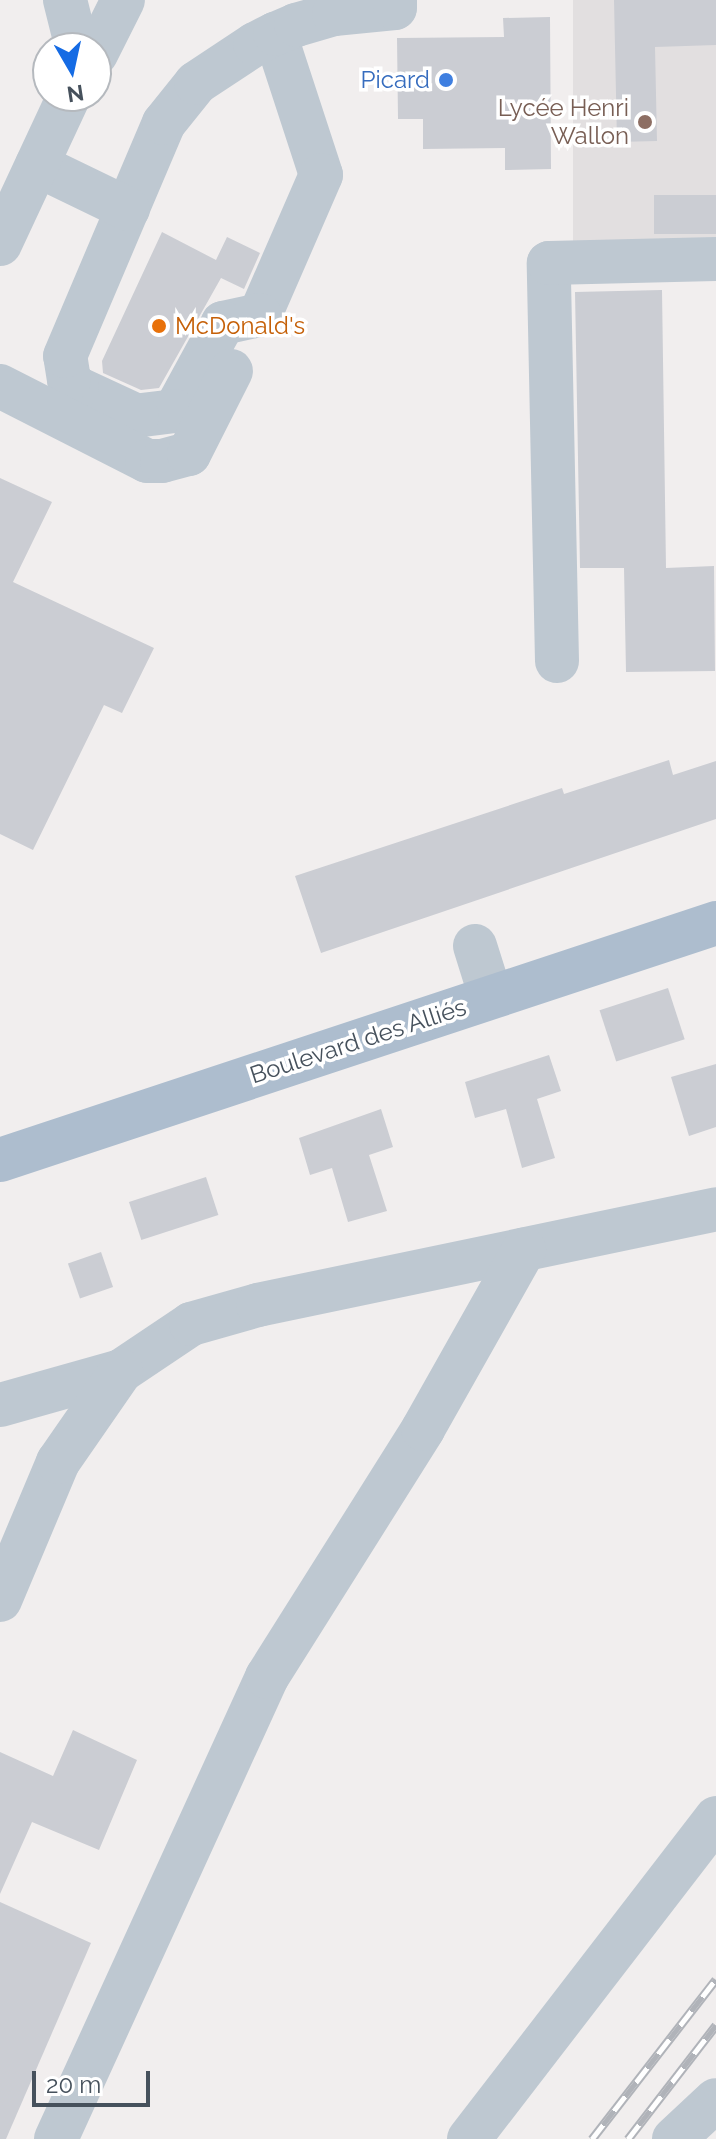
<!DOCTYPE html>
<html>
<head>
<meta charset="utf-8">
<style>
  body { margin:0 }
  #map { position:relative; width:716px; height:2139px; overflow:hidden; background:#f1eeee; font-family:Raleway,sans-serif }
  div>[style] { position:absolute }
  .education>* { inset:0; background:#e2dfe0; transform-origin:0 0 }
  .building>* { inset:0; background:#cbcdd3; transform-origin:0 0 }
  .minor>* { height:44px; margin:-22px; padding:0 22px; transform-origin:22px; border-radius:22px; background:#bec8d1 }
  .major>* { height:44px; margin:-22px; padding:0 22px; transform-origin:22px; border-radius:22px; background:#adbdce }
  .rail>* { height:9px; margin-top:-4.5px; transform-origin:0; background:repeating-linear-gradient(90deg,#fff 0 18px,#b0b3b9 0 36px); box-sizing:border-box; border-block:2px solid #b0b3b9 }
  .dots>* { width:22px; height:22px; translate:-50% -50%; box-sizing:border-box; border:4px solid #fff; border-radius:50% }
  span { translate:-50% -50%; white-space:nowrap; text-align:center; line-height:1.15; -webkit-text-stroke:7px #fff; paint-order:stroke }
  .shop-label { font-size:24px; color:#366cbe }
  .right { translate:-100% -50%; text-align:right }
  .education-label { font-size:24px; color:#785e54 }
  .food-label { font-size:24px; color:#c56008 }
  .left { translate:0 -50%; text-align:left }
  .street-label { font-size:24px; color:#46515c }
  .north { position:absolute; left:32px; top:32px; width:80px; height:80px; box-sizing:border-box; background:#fff; border:2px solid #b5b9be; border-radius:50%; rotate:171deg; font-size:22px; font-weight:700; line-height:32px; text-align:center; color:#46515c }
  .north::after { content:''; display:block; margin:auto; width:28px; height:36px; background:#156be4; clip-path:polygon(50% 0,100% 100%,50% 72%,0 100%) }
  .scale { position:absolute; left:32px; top:2071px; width:118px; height:36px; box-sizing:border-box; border:4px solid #46515c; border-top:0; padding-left:10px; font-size:24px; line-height:28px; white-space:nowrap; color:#46515c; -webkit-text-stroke:6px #fff; paint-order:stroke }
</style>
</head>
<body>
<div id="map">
  <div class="education">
    <i style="left:573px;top:0;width:143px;height:253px"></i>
  </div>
  <div class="building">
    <i style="clip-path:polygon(614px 0,716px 0,716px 45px,655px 47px,657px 141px,617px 142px)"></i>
    <i style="clip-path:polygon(550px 17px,551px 169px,505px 170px,505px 148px,423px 149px,423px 119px,398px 119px,397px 38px,504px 37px,503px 18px)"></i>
    <i style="left:716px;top:195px;width:39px;height:62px;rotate:90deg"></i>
    <i style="clip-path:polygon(162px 232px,216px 260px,227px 237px,260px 253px,244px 289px,221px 278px,159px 388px,141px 390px,103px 373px,102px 361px)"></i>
    <i style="clip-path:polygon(662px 290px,666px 568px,714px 566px,715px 671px,626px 672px,624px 568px,580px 568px,575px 292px)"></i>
    <i style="clip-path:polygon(0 478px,52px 502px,13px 582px,154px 648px,122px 713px,104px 705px,33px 850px,0 834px)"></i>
    <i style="clip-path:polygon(669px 760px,673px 775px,716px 761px,716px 819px,321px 953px,295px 876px,562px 788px,564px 794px)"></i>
    <i style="left:668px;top:988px;width:54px;height:72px;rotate:72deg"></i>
    <i style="clip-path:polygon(549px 1055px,561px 1091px,537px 1099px,555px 1158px,522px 1168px,506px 1109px,475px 1118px,465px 1082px)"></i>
    <i style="clip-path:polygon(716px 1064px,716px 1127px,689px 1136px,671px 1077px)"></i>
    <i style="clip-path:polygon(381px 1109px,393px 1147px,369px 1155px,387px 1211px,348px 1222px,332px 1168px,310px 1175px,299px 1138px)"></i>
    <i style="left:206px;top:1177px;width:40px;height:81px;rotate:72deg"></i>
    <i style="left:101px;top:1252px;width:37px;height:35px;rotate:71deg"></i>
    <i style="clip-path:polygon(73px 1730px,137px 1760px,99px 1850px,32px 1822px,0 1894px,0 1752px,53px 1776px)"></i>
    <i style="clip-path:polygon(0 1902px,91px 1943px,6px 2139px,0 2139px)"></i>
  </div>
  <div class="minor">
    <i style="left:65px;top:0;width:49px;rotate:76deg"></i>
    <i style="left:275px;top:34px;width:148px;rotate:71.9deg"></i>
    <i style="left:321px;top:175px;width:153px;rotate:113.5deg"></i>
    <i style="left:260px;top:315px;width:38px;rotate:168deg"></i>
    <i style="left:223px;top:323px;width:100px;rotate:118.6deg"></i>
    <i style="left:175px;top:411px;width:38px;rotate:173deg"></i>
    <i style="left:137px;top:416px;width:66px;rotate:-155deg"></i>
    <i style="left:77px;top:388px;width:11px;rotate:-135deg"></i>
    <i style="left:69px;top:380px;width:24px;rotate:-99deg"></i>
    <i style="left:65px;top:356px;width:253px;rotate:-67deg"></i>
    <i style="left:164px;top:123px;width:51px;rotate:-51.3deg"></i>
    <i style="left:196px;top:83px;width:71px;rotate:-33.5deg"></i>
    <i style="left:255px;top:44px;width:22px;rotate:-27deg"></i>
    <i style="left:275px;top:34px;width:23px;rotate:-23deg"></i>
    <i style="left:296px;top:25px;width:40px;rotate:-16deg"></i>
    <i style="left:334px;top:14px;width:61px;rotate:-5.6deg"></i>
    <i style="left:395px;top:8px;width:8px;rotate:-90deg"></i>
    <i style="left:96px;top:54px;width:60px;rotate:-63.4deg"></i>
    <i style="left:37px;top:165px;width:101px;rotate:25.8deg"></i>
    <i style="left:0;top:244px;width:163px;rotate:-65deg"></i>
    <i style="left:0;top:386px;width:165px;rotate:27deg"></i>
    <i style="left:147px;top:461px;width:15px"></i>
    <i style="left:162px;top:461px;width:28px;rotate:-15deg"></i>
    <i style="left:189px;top:454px;width:93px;rotate:-63.2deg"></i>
    <i style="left:557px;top:661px;width:398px;rotate:-91.2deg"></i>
    <i style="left:549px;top:263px;width:167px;rotate:-1.4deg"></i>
    <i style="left:475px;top:946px;width:53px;rotate:72.6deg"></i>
    <i style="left:0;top:1405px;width:126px;rotate:-15.7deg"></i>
    <i style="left:121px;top:1371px;width:84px;rotate:-33.9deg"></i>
    <i style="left:191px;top:1324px;width:70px;rotate:-15.8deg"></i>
    <i style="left:258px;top:1305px;width:468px;rotate:-11.8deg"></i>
    <i style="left:0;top:1600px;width:150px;rotate:-67.2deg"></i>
    <i style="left:58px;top:1462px;width:111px;rotate:-55.3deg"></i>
    <i style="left:56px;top:2139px;width:508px;rotate:-65.45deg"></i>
    <i style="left:267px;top:1677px;width:293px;rotate:-57.8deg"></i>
    <i style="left:423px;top:1429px;width:206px;rotate:-60.6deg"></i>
    <i style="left:469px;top:2139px;width:405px;rotate:-52.4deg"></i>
    <i style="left:674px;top:2139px;width:57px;rotate:-42.9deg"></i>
  </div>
  <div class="major">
    <i style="left:0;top:1160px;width:754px;rotate:-18.31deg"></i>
  </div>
  <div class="rail">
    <i style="left:592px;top:2139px;width:202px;rotate:-52.2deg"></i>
    <i style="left:628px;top:2139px;width:144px;rotate:-52.3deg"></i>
  </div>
  <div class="dots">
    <i style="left:446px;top:80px;background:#3f7fe0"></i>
    <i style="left:645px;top:122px;background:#8d6e63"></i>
    <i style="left:159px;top:326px;background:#e8710a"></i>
  </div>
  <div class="shop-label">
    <span class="right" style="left:430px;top:80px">Picard</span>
  </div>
  <div class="education-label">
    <span class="right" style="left:629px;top:122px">Lycée Henri<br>Wallon</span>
  </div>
  <div class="food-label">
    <span class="left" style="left:175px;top:326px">McDonald's</span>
  </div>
  <div class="street-label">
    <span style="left:358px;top:1041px;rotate:-18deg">Boulevard des Alliés</span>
  </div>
  <div class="north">N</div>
  <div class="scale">20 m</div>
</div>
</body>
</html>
